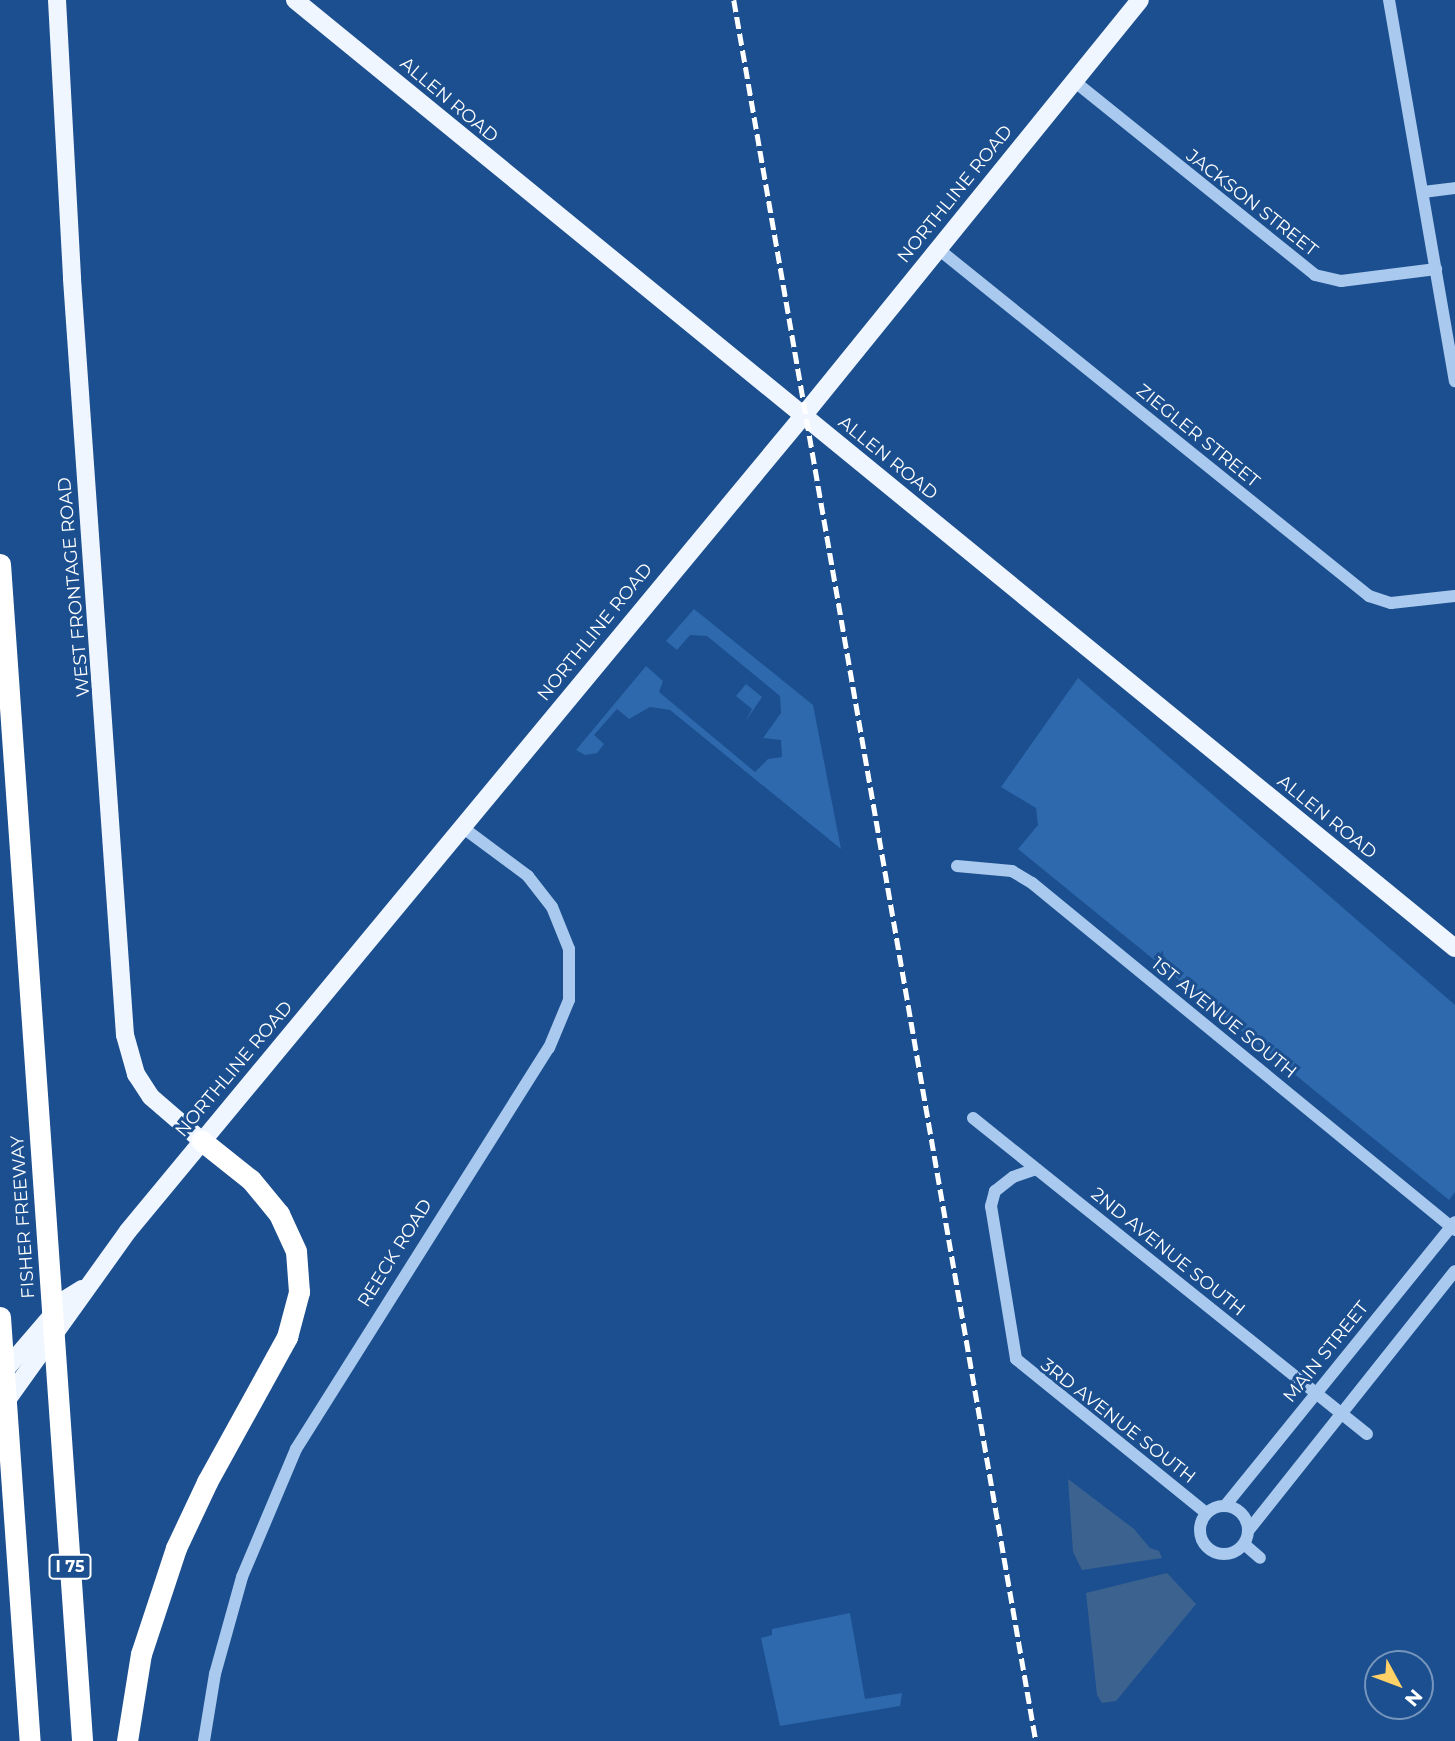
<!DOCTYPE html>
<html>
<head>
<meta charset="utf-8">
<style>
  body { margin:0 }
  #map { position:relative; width:1455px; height:1741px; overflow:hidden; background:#1b4f8f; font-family:Montserrat,sans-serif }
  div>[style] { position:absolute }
  .green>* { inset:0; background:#2e69ad }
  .water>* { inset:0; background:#3c6290 }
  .minor>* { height:12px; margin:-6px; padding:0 6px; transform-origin:6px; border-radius:6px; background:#a9c9ee }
  .minor>.ring { margin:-6px; padding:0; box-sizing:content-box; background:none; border:12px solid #a9c9ee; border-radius:50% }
  .major>* { height:18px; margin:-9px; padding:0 9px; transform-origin:9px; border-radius:9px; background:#f0f6ff }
  .highway>* { height:21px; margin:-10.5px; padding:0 10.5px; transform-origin:10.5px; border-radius:10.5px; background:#fff }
  .rail>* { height:4.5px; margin-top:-2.25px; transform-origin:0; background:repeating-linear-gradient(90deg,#fff 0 12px,transparent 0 17px) }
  span { translate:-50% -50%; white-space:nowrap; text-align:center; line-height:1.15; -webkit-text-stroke:6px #1b4f8f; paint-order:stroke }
  .shield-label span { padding:2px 5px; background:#1b4f8f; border:2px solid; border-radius:5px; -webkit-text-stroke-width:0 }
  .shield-label { font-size:16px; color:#fff; font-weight:700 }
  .street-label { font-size:18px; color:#fff }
  .north { position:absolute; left:1364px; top:1650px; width:70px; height:70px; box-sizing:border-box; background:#1b4f8f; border:2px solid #7695bc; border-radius:50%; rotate:131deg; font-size:19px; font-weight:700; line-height:28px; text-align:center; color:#fff }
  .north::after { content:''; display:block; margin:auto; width:24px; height:32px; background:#ffd166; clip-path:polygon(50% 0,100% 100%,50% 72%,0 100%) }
</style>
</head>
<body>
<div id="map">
  <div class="green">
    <i style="clip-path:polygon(694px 609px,813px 705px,841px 849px,670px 710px,650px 707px,629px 719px,617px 709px,594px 735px,604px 744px,597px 753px,585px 755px,576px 750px,646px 666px,663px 681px,659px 692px,755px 772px,768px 759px,782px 757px,781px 740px,763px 738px,781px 713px,780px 696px,707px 636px,690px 635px,677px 650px,666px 641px)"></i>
    <i style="clip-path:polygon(1078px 678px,1455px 1005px,1455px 1192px,1449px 1200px,1018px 849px,1038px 825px,1036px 808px,1001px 787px)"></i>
    <i style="clip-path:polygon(746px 684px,762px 697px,745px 722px,752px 709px,736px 696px)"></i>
    <i style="clip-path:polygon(850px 1613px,865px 1699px,902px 1693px,900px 1706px,780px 1726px,761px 1638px,772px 1635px,772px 1629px)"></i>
  </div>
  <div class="water">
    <i style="clip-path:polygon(1068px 1479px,1134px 1529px,1150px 1548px,1159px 1551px,1162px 1558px,1082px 1570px,1073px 1552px)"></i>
    <i style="clip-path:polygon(1167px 1573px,1196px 1604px,1116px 1701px,1102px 1703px,1097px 1695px,1086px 1593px)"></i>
  </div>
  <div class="minor">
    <i style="left:1389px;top:0;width:387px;rotate:80.2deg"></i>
    <i style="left:1074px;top:81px;width:309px;rotate:38.8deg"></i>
    <i style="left:1315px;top:275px;width:27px;rotate:13deg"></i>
    <i style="left:1341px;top:281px;width:96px;rotate:-7.2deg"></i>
    <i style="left:1423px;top:192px;width:32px;rotate:-7deg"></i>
    <i style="left:937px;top:248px;width:555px;rotate:38.85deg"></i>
    <i style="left:1369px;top:596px;width:23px;rotate:18deg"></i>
    <i style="left:1391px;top:603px;width:64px;rotate:-6.2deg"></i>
    <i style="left:957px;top:866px;width:55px;rotate:5.2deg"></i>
    <i style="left:1012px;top:871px;width:23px;rotate:31deg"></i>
    <i style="left:1032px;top:883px;width:547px;rotate:39.36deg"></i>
    <i style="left:973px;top:1118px;width:505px;rotate:38.73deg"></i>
    <i style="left:1036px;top:1169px;width:24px;rotate:161deg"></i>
    <i style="left:1013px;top:1177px;width:23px;rotate:142deg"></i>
    <i style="left:995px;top:1191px;width:16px;rotate:105deg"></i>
    <i style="left:991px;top:1206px;width:155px;rotate:80.7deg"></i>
    <i style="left:1016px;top:1359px;width:245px;rotate:39deg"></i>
    <i class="ring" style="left:1200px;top:1506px;width:36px;height:36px"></i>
    <i style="left:1225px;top:1506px;width:365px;rotate:-51deg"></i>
    <i style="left:1248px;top:1531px;width:332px;rotate:-51.5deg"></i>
    <i style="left:1244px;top:1544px;width:21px;rotate:41deg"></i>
    <i style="left:204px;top:1741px;width:68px;rotate:-80.7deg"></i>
    <i style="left:215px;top:1674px;width:101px;rotate:-74.4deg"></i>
    <i style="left:242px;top:1577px;width:139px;rotate:-67.1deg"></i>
    <i style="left:296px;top:1449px;width:474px;rotate:-57.8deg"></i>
    <i style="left:549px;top:1048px;width:52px;rotate:-67.4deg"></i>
    <i style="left:569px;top:1000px;width:51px;rotate:-90deg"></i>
    <i style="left:569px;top:949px;width:45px;rotate:-112deg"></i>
    <i style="left:552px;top:907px;width:39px;rotate:-128deg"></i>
    <i style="left:528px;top:876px;width:82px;rotate:-143.4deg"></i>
  </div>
  <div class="major">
    <i style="left:57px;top:0;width:279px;rotate:86.9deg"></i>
    <i style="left:72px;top:279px;width:758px;rotate:85.99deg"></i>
    <i style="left:125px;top:1035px;width:41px;rotate:74.2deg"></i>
    <i style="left:136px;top:1074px;width:27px;rotate:57deg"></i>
    <i style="left:151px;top:1097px;width:67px;rotate:40.8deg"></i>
    <i style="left:295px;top:0;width:1498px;rotate:39.26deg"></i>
    <i style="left:0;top:1376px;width:101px;rotate:-49.4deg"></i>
    <i style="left:66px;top:1299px;width:19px;rotate:-32deg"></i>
    <i style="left:2px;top:1407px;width:216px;rotate:-54.4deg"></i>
    <i style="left:128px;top:1231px;width:1058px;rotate:-50.37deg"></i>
    <i style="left:803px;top:416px;width:535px;rotate:-50.99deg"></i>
  </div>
  <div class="highway">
    <i style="left:0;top:564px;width:1180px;rotate:86.01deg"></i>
    <i style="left:0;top:1317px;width:425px;rotate:86deg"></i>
    <i style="left:127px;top:1741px;width:88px;rotate:-80.9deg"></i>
    <i style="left:141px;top:1654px;width:112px;rotate:-71.7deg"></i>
    <i style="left:176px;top:1548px;width:73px;rotate:-64.8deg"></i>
    <i style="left:207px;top:1482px;width:166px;rotate:-61.1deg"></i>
    <i style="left:287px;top:1337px;width:47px;rotate:-75.1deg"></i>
    <i style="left:299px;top:1292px;width:41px;rotate:-94.2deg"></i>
    <i style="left:296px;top:1251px;width:41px;rotate:-114.7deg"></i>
    <i style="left:279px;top:1214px;width:44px;rotate:-129.5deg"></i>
    <i style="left:251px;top:1180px;width:63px;rotate:-141.5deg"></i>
  </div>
  <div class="rail">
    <i style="left:734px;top:0;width:1767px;rotate:80.16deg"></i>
  </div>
  <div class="shield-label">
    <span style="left:70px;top:1567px">I 75</span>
  </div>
  <div class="street-label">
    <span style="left:449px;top:100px;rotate:40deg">ALLEN ROAD</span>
    <span style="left:955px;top:194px;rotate:-51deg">NORTHLINE ROAD</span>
    <span style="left:1252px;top:203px;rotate:38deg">JACKSON STREET</span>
    <span style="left:1198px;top:436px;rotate:39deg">ZIEGLER STREET</span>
    <span style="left:888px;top:458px;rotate:39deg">ALLEN ROAD</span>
    <span style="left:74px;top:587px;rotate:-95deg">WEST FRONTAGE ROAD</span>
    <span style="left:595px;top:632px;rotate:-51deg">NORTHLINE ROAD</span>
    <span style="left:1327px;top:817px;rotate:39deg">ALLEN ROAD</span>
    <span style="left:1224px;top:1018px;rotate:39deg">1ST AVENUE SOUTH</span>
    <span style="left:234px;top:1069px;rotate:-50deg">NORTHLINE ROAD</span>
    <span style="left:23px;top:1217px;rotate:-94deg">FISHER FREEWAY</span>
    <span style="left:1168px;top:1252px;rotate:39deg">2ND AVENUE SOUTH</span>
    <span style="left:395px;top:1253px;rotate:-58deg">REECK ROAD</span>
    <span style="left:1326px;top:1352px;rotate:-51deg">MAIN STREET</span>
    <span style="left:1118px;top:1421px;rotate:38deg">3RD AVENUE SOUTH</span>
  </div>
  <div class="north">N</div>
</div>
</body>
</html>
